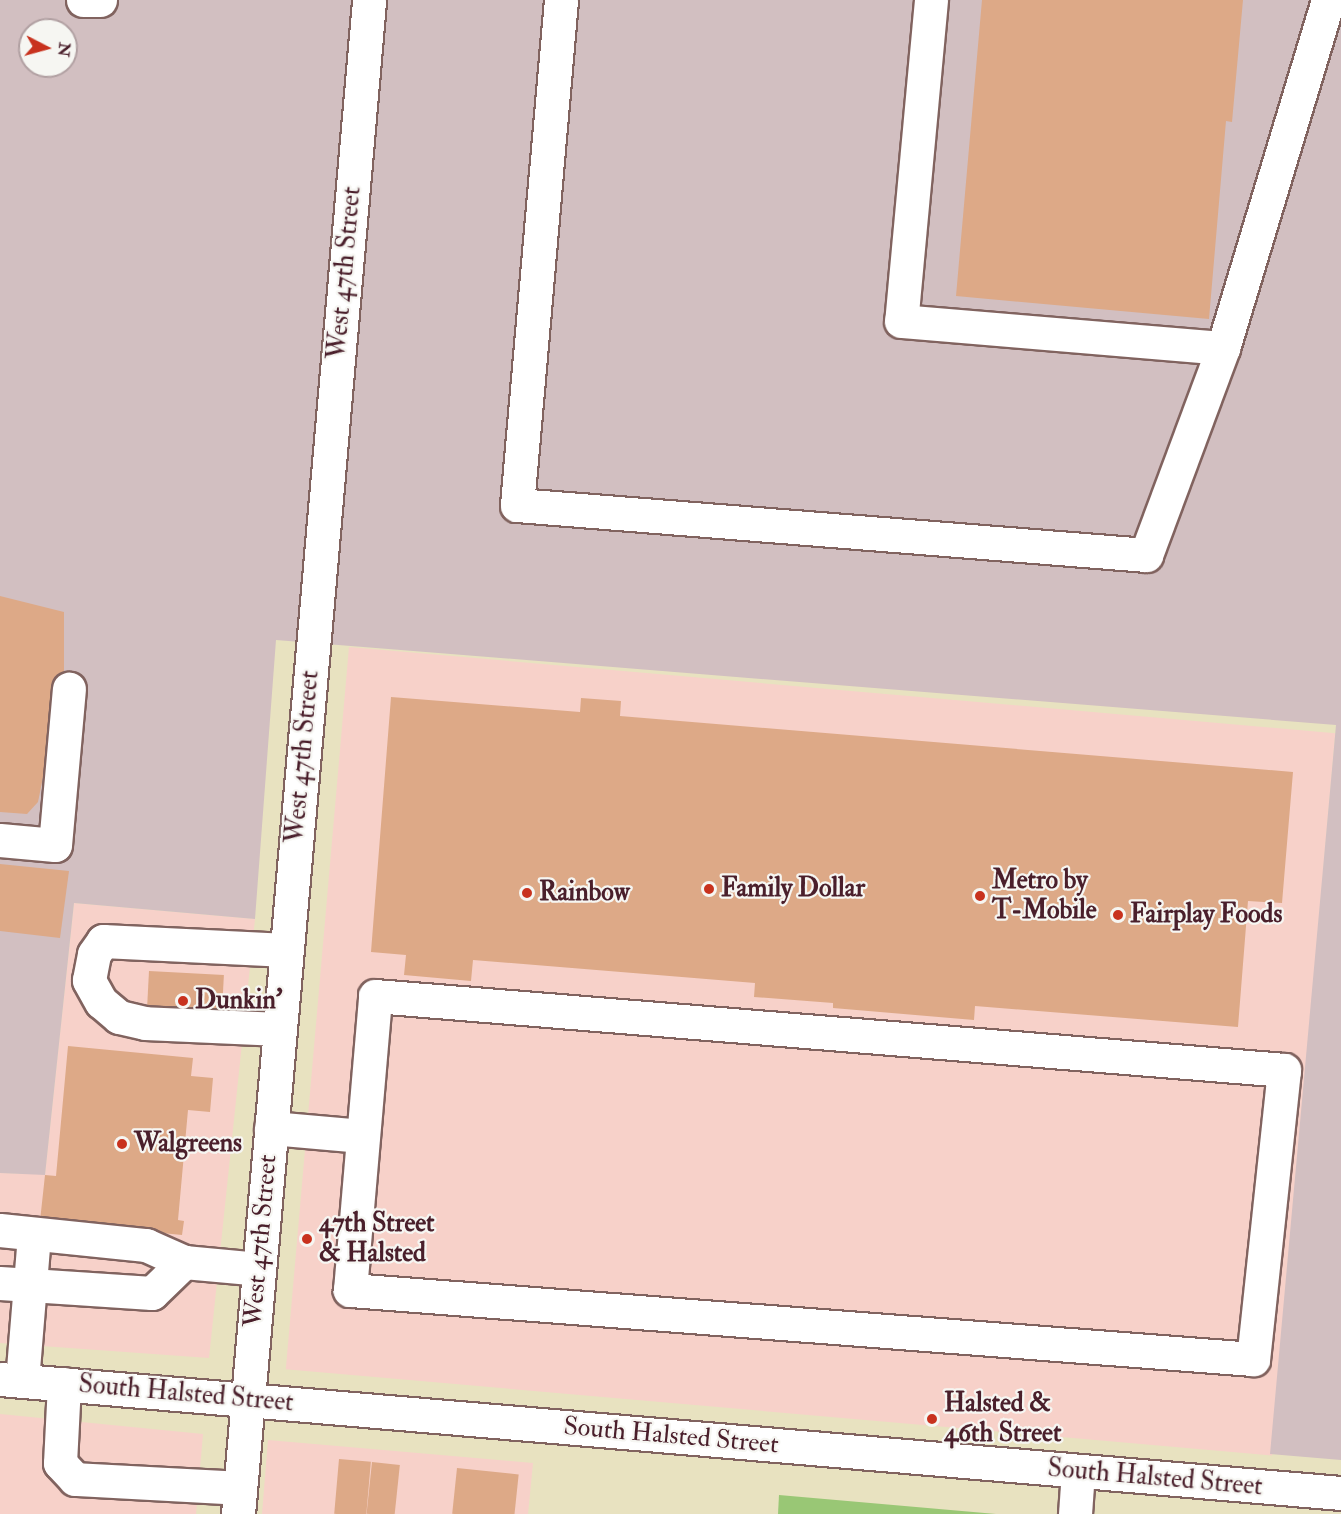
<!DOCTYPE html>
<html>
<head>
<meta charset="utf-8">
<style>
  body { margin:0 }
  #map { position:relative; width:1341px; height:1514px; overflow:hidden; background:#e8e2c0; font-family:"IM FELL Double Pica",serif }
  div>[style] { position:absolute }
  .built>* { inset:0; background:#f7d1c9; transform-origin:0 0 }
  .industrial>* { inset:0; background:#d2bfc1 }
  .green>* { inset:0; background:#99c775 }
  .building>* { inset:0; background:#dda987; transform-origin:0 0 }
  .roads { filter:drop-shadow(2px 0 #81635f) drop-shadow(-2px 0 #81635f) drop-shadow(0 2px #81635f) drop-shadow(0 -2px #81635f) }
  .minor>* { height:33px; margin:-16.5px; padding:0 16.5px; transform-origin:16.5px; border-radius:16.5px; background:#fff }
  .major>* { height:33px; margin:-16.5px; padding:0 16.5px; transform-origin:16.5px; border-radius:16.5px; background:#fff }
  .dots>* { width:16px; height:16px; translate:-50% -50%; box-sizing:border-box; border:3px solid #f6f6f2; border-radius:50% }
  span { translate:-50% -50%; white-space:nowrap; text-align:center; line-height:1.15; -webkit-text-stroke:4.5px #f6f6f2; paint-order:stroke }
  .street-label { font-size:26px; color:#4a1f2b }
  .poi-label { font-size:26px; color:#4a1f2b; font-weight:700 }
  .left { translate:0 -50%; text-align:left }
  .north { position:absolute; left:18px; top:18px; width:60px; height:60px; box-sizing:border-box; background:#f6f6f2; border:2px solid #b1a0a2; border-radius:50%; rotate:96deg; font-size:16px; font-weight:700; line-height:24px; text-align:center; color:#4a1f2b }
  .north::after { content:''; display:block; margin:auto; width:21px; height:27px; background:#c8321e; clip-path:polygon(50% 0,100% 100%,50% 72%,0 100%) }
</style>
</head>
<body>
<div id="map">
  <div class="built">
    <i style="left:349px;top:647px;width:990px;height:725px;rotate:5deg"></i>
    <i style="clip-path:polygon(74px 903px,255px 919px,209px 1358px,0 1343px,0 1173px,45px 1174px)"></i>
    <i style="clip-path:polygon(0 1414px,203px 1434px,196px 1514px,0 1514px)"></i>
    <i style="clip-path:polygon(268px 1440px,533px 1463px,528px 1514px,262px 1514px)"></i>
  </div>
  <div class="industrial">
    <i style="clip-path:polygon(evenodd,0 0,1341px 0,1341px 1460px,1270px 1454px,1336px 725px,276px 640px,255px 919px,74px 903px,45px 1175px,0 1173px,0 0,30px 30px,66px 30px,66px 66px,30px 66px,30px 30px)"></i>
  </div>
  <div class="green">
    <i style="clip-path:polygon(779px 1495px,996px 1514px,778px 1514px)"></i>
  </div>
  <div class="building">
    <i style="clip-path:polygon(982px 0,1243px 0,1232px 122px,1226px 121px,1209px 319px,956px 296px)"></i>
    <i style="clip-path:polygon(0 596px,64px 612px,64px 673px,38px 802px,27px 814px,0 812px)"></i>
    <i style="clip-path:polygon(391px 697px,580px 712px,581px 698px,621px 701px,620px 716px,1293px 772px,1282px 903px,1248px 901px,1238px 1027px,975px 1006px,974px 1020px,833px 1008px,833px 1003px,754px 997px,755px 983px,473px 960px,471px 981px,404px 975px,406px 955px,371px 952px)"></i>
    <i style="clip-path:polygon(0 864px,69px 871px,60px 938px,0 931px)"></i>
    <i style="left:149px;top:971px;width:75px;height:40px;rotate:3deg"></i>
    <i style="clip-path:polygon(68px 1046px,193px 1058px,191px 1076px,213px 1078px,210px 1112px,188px 1110px,178px 1220px,184px 1221px,182px 1235px,40px 1221px,45px 1175px,56px 1176px)"></i>
    <i style="left:339px;top:1459px;width:32px;height:55px;rotate:5deg"></i>
    <i style="left:372px;top:1462px;width:28px;height:52px;rotate:6deg"></i>
    <i style="left:457px;top:1468px;width:62px;height:46px;rotate:6deg"></i>
  </div>
  <div class="roads">
    <div class="minor">
      <i style="left:83px;top:0;width:17px"></i>
      <i style="left:561px;top:0;width:507px;rotate:94.98deg"></i>
      <i style="left:517px;top:505px;width:631px;rotate:4.54deg"></i>
      <i style="left:1146px;top:555px;width:221px;rotate:-69.6deg"></i>
      <i style="left:931px;top:0;width:322px;rotate:95.3deg"></i>
      <i style="left:901px;top:321px;width:323px;rotate:4.8deg"></i>
      <i style="left:1223px;top:348px;width:363px;rotate:-73.2deg"></i>
      <i style="left:0;top:840px;width:55px;rotate:5.2deg"></i>
      <i style="left:55px;top:845px;width:157px;rotate:-84.9deg"></i>
      <i style="left:375px;top:996px;width:912px;rotate:4.65deg"></i>
      <i style="left:1284px;top:1070px;width:291px;rotate:96.1deg"></i>
      <i style="left:1253px;top:1359px;width:906px;rotate:-175.63deg"></i>
      <i style="left:350px;top:1290px;width:295px;rotate:-85.1deg"></i>
      <i style="left:280px;top:1029px;width:135px;rotate:-177.5deg"></i>
      <i style="left:145px;top:1023px;width:27px;rotate:-167deg"></i>
      <i style="left:119px;top:1017px;width:23px;rotate:-140deg"></i>
      <i style="left:101px;top:1002px;width:25px;rotate:-119deg"></i>
      <i style="left:89px;top:980px;width:26px;rotate:-79deg"></i>
      <i style="left:94px;top:954px;width:16px;rotate:-55deg"></i>
      <i style="left:103px;top:941px;width:184px;rotate:2.8deg"></i>
      <i style="left:271px;top:1128px;width:92px;rotate:5deg"></i>
      <i style="left:0;top:1230px;width:147px;rotate:5.9deg"></i>
      <i style="left:146px;top:1245px;width:42px;rotate:24.1deg"></i>
      <i style="left:184px;top:1262px;width:75px;rotate:5.3deg"></i>
      <i style="left:0;top:1283px;width:152px;rotate:3.8deg"></i>
      <i style="left:152px;top:1293px;width:45px;rotate:-44.1deg"></i>
      <i style="left:22px;top:1381px;width:146px;rotate:-85.3deg"></i>
      <i style="left:64px;top:1384px;width:79px;rotate:92.9deg"></i>
      <i style="left:60px;top:1463px;width:22px;rotate:47deg"></i>
      <i style="left:75px;top:1479px;width:165px;rotate:3.1deg"></i>
      <i style="left:1075px;top:1514px;width:43px;rotate:-86deg"></i>
    </div>
    <div class="major">
      <i style="left:0;top:1379px;width:1346px;rotate:4.86deg"></i>
      <i style="left:238px;top:1514px;width:1520px;rotate:-85.05deg"></i>
    </div>
  </div>
  <div class="dots">
    <i style="left:709px;top:889px;background:#c8321e"></i>
    <i style="left:527px;top:893px;background:#c8321e"></i>
    <i style="left:980px;top:896px;background:#c8321e"></i>
    <i style="left:1118px;top:915px;background:#c8321e"></i>
    <i style="left:183px;top:1001px;background:#c8321e"></i>
    <i style="left:122px;top:1144px;background:#c8321e"></i>
    <i style="left:307px;top:1239px;background:#c8321e"></i>
    <i style="left:932px;top:1419px;background:#c8321e"></i>
  </div>
  <div class="street-label">
    <span style="left:345px;top:273px;rotate:-85deg">West 47th Street</span>
    <span style="left:303px;top:757px;rotate:-85deg">West 47th Street</span>
    <span style="left:261px;top:1241px;rotate:-85deg">West 47th Street</span>
    <span style="left:186px;top:1394px;rotate:5deg">South Halsted Street</span>
    <span style="left:671px;top:1436px;rotate:5deg">South Halsted Street</span>
    <span style="left:1155px;top:1478px;rotate:5deg">South Halsted Street</span>
  </div>
  <div class="poi-label">
    <span class="left" style="left:992px;top:896px">Metro by<br>T-Mobile</span>
    <span class="left" style="left:721px;top:889px">Family Dollar</span>
    <span class="left" style="left:539px;top:893px">Rainbow</span>
    <span class="left" style="left:1130px;top:915px">Fairplay Foods</span>
    <span class="left" style="left:195px;top:1001px">Dunkin'</span>
    <span class="left" style="left:134px;top:1144px">Walgreens</span>
    <span class="left" style="left:319px;top:1239px">47th Street<br>&amp; Halsted</span>
    <span class="left" style="left:944px;top:1419px">Halsted &amp;<br>46th Street</span>
  </div>
  <div class="north">N</div>
</div>
</body>
</html>
